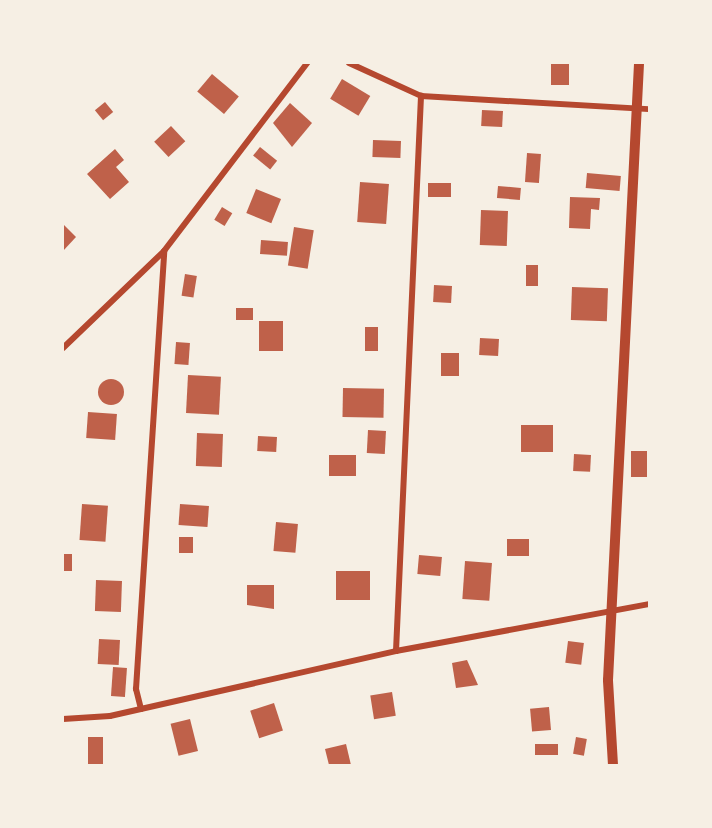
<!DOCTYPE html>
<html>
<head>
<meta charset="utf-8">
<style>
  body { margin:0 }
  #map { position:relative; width:712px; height:828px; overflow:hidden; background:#f6efe4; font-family:"Golos Text",sans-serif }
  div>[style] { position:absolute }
  .building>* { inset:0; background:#bf614a; transform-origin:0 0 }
  .round { border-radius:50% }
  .minor>* { height:6px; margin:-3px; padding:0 3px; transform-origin:3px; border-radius:3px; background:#b5482f }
  .tertiary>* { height:10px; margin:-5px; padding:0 5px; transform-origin:5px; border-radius:5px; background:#b5482f }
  span { translate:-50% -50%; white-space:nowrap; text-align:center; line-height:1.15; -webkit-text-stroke:6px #f6efe4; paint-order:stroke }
  .frame { position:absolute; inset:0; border:64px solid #f6efe4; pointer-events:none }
</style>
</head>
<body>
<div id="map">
  <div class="building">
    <i style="left:551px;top:63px;width:18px;height:22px"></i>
    <i style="left:212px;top:74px;width:35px;height:23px;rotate:40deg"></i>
    <i style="left:342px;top:79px;width:33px;height:23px;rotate:31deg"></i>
    <i style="left:105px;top:102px;width:13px;height:13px;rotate:51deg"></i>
    <i style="clip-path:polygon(290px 103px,312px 123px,292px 147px,273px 123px)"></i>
    <i style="left:482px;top:110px;width:21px;height:16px;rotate:3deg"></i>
    <i style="left:171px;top:126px;width:21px;height:23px;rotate:47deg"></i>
    <i style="left:373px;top:140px;width:28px;height:17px;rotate:2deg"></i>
    <i style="left:260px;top:147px;width:22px;height:11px;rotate:39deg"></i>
    <i style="clip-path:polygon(115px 149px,124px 160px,116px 167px,129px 182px,110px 199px,87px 174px)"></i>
    <i style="left:527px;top:153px;width:14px;height:29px;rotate:4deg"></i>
    <i style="left:587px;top:173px;width:34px;height:15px;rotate:5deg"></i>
    <i style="left:360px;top:182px;width:29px;height:40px;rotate:4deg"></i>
    <i style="left:428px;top:183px;width:23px;height:14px"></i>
    <i style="left:498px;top:186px;width:23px;height:12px;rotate:5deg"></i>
    <i style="left:256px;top:189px;width:27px;height:26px;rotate:22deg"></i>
    <i style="clip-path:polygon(570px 197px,600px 198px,599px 210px,591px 209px,590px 229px,569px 228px)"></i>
    <i style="left:222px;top:207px;width:12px;height:15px;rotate:31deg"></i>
    <i style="left:481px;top:210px;width:27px;height:35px;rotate:2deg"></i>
    <i style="clip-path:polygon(63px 224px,76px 237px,63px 251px)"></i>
    <i style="left:294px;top:227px;width:20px;height:39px;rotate:9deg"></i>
    <i style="left:261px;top:240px;width:27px;height:14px;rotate:4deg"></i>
    <i style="left:526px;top:265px;width:12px;height:21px"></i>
    <i style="left:185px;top:274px;width:12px;height:22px;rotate:9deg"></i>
    <i style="left:434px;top:285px;width:18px;height:17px;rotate:3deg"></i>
    <i style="left:572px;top:287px;width:36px;height:33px;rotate:2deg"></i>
    <i style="left:236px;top:308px;width:17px;height:12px"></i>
    <i style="left:259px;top:321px;width:24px;height:30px"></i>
    <i style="left:365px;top:327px;width:13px;height:24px"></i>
    <i style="left:480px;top:338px;width:19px;height:17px;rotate:3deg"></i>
    <i style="left:176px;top:342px;width:14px;height:22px;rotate:4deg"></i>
    <i style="left:441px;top:353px;width:18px;height:23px"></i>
    <i style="left:188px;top:375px;width:33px;height:38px;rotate:3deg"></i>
    <i class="round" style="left:98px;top:379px;width:26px;height:26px"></i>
    <i style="left:343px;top:388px;width:41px;height:29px;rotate:1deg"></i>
    <i style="left:88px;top:412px;width:29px;height:26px;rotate:4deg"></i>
    <i style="left:521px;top:425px;width:32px;height:27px"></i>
    <i style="left:368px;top:430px;width:18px;height:23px;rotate:3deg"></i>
    <i style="left:197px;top:433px;width:26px;height:33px;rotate:2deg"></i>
    <i style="left:258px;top:436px;width:19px;height:15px;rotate:3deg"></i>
    <i style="left:631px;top:451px;width:16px;height:26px"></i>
    <i style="left:574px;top:454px;width:17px;height:17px;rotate:3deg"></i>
    <i style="left:329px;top:455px;width:27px;height:21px"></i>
    <i style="left:82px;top:504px;width:26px;height:36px;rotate:4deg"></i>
    <i style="left:180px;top:504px;width:29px;height:21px;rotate:4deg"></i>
    <i style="left:276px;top:522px;width:22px;height:29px;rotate:5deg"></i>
    <i style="left:179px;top:537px;width:14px;height:16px"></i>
    <i style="left:507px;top:539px;width:22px;height:17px"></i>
    <i style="left:63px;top:554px;width:9px;height:17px"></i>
    <i style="left:419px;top:555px;width:23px;height:19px;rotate:5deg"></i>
    <i style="left:465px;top:561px;width:27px;height:38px;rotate:4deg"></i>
    <i style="left:336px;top:571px;width:34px;height:29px"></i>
    <i style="left:96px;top:580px;width:26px;height:31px;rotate:2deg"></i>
    <i style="clip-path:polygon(247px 585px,274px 585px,274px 609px,247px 605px)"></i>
    <i style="left:99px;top:639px;width:21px;height:25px;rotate:3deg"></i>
    <i style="left:568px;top:641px;width:16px;height:22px;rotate:7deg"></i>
    <i style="clip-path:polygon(467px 660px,478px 685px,456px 688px,452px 663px)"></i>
    <i style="left:113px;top:667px;width:14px;height:29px;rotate:4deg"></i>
    <i style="left:392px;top:692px;width:24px;height:22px;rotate:81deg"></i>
    <i style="left:274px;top:703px;width:29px;height:25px;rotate:72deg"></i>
    <i style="left:549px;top:707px;width:23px;height:19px;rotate:85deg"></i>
    <i style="left:190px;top:719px;width:33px;height:20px;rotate:76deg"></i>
    <i style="left:88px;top:737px;width:15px;height:28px"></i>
    <i style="left:576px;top:737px;width:11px;height:17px;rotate:10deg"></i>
    <i style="clip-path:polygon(346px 744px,351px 765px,329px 765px,325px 749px)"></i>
    <i style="left:535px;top:744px;width:23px;height:11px"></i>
  </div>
  <div class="minor">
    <i style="left:349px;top:63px;width:79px;rotate:24.6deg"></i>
    <i style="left:421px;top:96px;width:228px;rotate:3.3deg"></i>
    <i style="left:63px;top:348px;width:140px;rotate:-43.8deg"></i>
    <i style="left:164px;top:251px;width:236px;rotate:-52.7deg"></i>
    <i style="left:396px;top:651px;width:556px;rotate:-87.42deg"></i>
    <i style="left:141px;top:709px;width:21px;rotate:-104deg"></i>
    <i style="left:136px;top:689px;width:439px;rotate:-86.3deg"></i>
    <i style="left:63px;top:719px;width:47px;rotate:-3.7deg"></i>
    <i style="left:110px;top:716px;width:293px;rotate:-12.8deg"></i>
    <i style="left:396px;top:651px;width:257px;rotate:-10.5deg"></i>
  </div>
  <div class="tertiary">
    <i style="left:613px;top:765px;width:85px;rotate:-93.4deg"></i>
    <i style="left:608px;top:680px;width:618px;rotate:-87.12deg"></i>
  </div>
  <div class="frame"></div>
</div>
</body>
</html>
